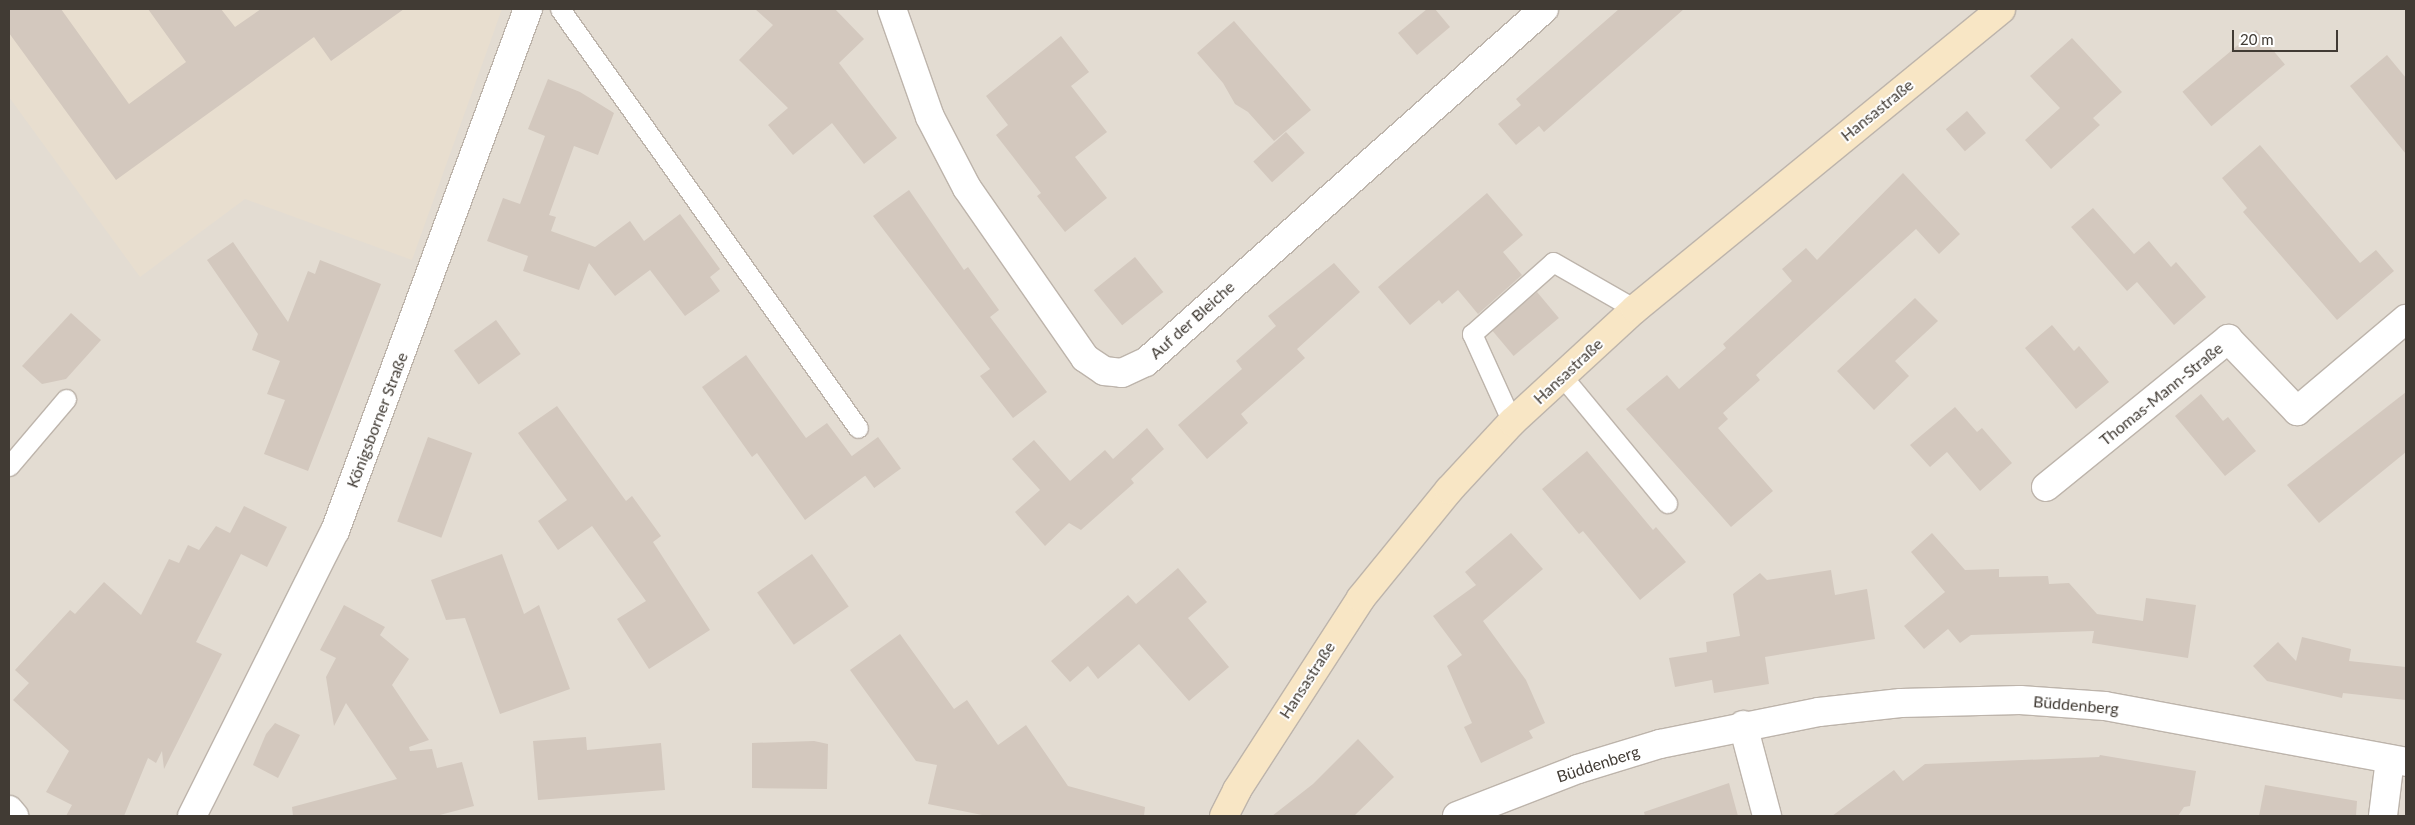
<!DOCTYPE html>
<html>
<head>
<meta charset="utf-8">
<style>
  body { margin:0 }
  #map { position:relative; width:2415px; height:825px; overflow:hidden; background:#f0ebe4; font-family:Lato,sans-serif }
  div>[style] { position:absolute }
  .residential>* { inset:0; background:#e3dcd2; transform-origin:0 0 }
  .education>* { inset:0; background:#e8decf }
  .building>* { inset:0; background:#d3c8be; transform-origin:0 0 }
  .roads { filter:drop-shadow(1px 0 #bdb4ab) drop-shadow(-1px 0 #bdb4ab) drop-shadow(0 1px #bdb4ab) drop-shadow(0 -1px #bdb4ab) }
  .lane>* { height:19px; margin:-9.5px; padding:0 9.5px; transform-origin:9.5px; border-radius:9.5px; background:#fff }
  .street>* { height:28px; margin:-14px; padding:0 14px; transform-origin:14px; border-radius:14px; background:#fff }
  .secondary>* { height:28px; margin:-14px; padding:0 14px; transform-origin:14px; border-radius:14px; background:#f8e6c5 }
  span { translate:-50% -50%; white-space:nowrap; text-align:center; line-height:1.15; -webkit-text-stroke:4px #fff; paint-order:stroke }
  .street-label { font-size:16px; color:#413b34 }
  .frame { position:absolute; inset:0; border:10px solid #413b34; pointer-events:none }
  .scale { position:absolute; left:2232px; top:30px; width:106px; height:22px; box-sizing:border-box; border:2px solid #413b34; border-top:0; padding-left:6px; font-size:15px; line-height:18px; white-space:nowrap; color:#413b34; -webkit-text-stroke:4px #fff; paint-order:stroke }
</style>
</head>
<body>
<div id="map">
  <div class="residential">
    <i style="left:9px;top:9px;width:2397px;height:807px"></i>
  </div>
  <div class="education">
    <i style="clip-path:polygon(9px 9px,502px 9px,412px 260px,245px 199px,140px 277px,9px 97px)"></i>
  </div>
  <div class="building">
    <i style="clip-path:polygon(9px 9px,61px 9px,129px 104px,186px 62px,148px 9px,221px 9px,235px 27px,261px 9px,404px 9px,331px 61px,314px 37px,116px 180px,9px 33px)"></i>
    <i style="clip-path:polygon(755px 9px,835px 9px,864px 39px,839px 63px,897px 138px,864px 164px,832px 123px,793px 155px,768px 125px,788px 108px,739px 60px,773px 25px)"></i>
    <i style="clip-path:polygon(1427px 9px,1435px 9px,1450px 27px,1417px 55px,1398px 33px)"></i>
    <i style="clip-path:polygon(1619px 9px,1684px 9px,1544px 132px,1539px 126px,1516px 145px,1498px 124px,1521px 105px,1516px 99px)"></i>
    <i style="clip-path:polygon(1234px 21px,1311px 110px,1274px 141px,1248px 112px,1235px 104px,1223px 83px,1197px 53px)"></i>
    <i style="left:2256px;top:30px;width:45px;height:96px;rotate:50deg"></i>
    <i style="clip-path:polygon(1061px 36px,1089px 72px,1071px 86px,1107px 132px,1075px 157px,1107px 198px,1065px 232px,1037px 196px,1041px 193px,996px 135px,1008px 125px,986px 96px)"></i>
    <i style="clip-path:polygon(2072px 38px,2122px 92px,2093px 118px,2100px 125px,2051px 169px,2025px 140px,2060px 108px,2030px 76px)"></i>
    <i style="clip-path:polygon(2387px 55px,2406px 78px,2406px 154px,2350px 86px)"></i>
    <i style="clip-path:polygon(548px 79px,580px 92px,614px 113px,598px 155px,574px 146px,549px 215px,556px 217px,551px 231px,595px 247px,630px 221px,644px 241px,680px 214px,720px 269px,710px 277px,720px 291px,685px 316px,650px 270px,615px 296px,589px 263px,579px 290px,523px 271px,528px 256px,487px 241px,503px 198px,520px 204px,545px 136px,528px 129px)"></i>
    <i style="left:1967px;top:111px;width:29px;height:28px;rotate:49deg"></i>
    <i style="left:1286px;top:132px;width:28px;height:44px;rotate:48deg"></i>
    <i style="clip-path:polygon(2260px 145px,2360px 263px,2376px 250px,2394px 271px,2337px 320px,2243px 212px,2247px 208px,2222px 178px)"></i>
    <i style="clip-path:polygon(1903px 173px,1960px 234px,1939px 254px,1916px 229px,1756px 375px,1760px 380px,1723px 413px,1728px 419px,1718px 428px,1773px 491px,1731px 527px,1626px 409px,1667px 375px,1679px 389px,1726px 348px,1723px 344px,1792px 281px,1782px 269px,1806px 248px,1817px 260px)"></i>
    <i style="clip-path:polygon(909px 190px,964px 270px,968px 267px,999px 310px,990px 317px,1047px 392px,1013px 418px,980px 376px,990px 369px,873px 216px)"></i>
    <i style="clip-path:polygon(1487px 193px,1523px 235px,1503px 252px,1522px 275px,1478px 314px,1458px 290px,1442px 304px,1439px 300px,1410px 325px,1378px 287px)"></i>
    <i style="clip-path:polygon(2093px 208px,2134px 254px,2149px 241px,2171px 267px,2176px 262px,2206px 297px,2174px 325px,2137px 282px,2127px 291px,2071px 227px)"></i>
    <i style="clip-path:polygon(233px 242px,288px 322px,308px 271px,315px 274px,320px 260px,381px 284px,308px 471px,264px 454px,285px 400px,267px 394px,280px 361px,252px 350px,258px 334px,207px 260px)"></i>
    <i style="left:1135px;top:257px;width:45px;height:53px;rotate:51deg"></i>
    <i style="clip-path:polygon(1334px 263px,1360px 292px,1297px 349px,1305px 358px,1241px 414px,1248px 423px,1207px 459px,1178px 425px,1242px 369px,1236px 361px,1276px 326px,1268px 316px)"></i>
    <i style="left:1537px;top:292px;width:34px;height:59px;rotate:50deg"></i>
    <i style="clip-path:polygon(1915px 298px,1938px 321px,1895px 361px,1909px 376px,1874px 410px,1837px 371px)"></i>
    <i style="clip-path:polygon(71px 313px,101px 340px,66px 379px,42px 384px,22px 366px)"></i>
    <i style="left:496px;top:320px;width:42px;height:52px;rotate:54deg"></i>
    <i style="clip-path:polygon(2052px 325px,2074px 351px,2079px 346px,2109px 382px,2076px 409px,2025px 348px)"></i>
    <i style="clip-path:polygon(746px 355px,806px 438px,827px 423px,866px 475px,805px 520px,757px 453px,752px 457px,702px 387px)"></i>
    <i style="clip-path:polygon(2406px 392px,2406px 452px,2319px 523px,2287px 485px)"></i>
    <i style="clip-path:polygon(2201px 394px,2223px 421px,2228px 417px,2256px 451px,2225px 476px,2175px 416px)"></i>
    <i style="clip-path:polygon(557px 406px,626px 501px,632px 496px,661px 536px,653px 542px,710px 630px,649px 669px,617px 619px,646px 601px,592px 526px,558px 550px,538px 521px,567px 500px,518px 433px)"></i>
    <i style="clip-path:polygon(1955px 407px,1977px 432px,1982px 428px,2012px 463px,1980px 491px,1947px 452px,1930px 467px,1910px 445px)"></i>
    <i style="clip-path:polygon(1147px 428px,1164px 449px,1131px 479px,1134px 483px,1081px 530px,1069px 523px,1045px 546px,1015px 512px,1040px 490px,1012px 459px,1034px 440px,1070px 481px,1105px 450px,1113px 459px)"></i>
    <i style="left:428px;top:437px;width:47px;height:90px;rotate:20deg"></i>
    <i style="left:878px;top:437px;width:39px;height:33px;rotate:54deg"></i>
    <i style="clip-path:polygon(1587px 451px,1653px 530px,1656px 527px,1686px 562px,1640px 600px,1583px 531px,1579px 534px,1542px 489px)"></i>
    <i style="clip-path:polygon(244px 506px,287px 527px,267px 567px,241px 554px,196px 642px,222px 654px,164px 769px,162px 751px,156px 763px,148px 758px,124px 816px,66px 816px,72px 805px,46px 792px,69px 751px,13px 700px,29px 683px,15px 670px,70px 610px,75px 614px,104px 582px,141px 615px,169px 559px,179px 563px,188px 545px,199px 550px,216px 526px,230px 533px)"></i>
    <i style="clip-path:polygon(1511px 533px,1543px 569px,1483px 621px,1526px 680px,1545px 723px,1529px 731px,1533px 738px,1481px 763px,1464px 727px,1472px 723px,1447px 666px,1462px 655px,1433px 616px,1476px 585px,1465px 572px)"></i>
    <i style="clip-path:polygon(1932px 533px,1965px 570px,1999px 569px,1999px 577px,2048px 576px,2049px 584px,2069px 583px,2097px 614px,2143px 621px,2146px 598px,2196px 605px,2188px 658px,2092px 643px,2094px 631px,1971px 635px,1960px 643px,1948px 629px,1924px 649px,1904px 626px,1945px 592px,1911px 552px)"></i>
    <i style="clip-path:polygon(502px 554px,524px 614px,539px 605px,570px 689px,500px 714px,465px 618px,446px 620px,431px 580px)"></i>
    <i style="left:812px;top:554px;width:64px;height:67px;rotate:55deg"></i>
    <i style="clip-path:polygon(1178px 568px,1207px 602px,1188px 618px,1229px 667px,1189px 701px,1139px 644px,1098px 679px,1088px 666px,1070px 682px,1051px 661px,1128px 595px,1136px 604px)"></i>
    <i style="clip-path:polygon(1831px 570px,1835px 595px,1867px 589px,1875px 639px,1765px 657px,1769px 684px,1714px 693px,1712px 680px,1675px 687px,1669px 658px,1707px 652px,1706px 642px,1740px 636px,1733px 594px,1760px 573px,1767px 580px)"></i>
    <i style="clip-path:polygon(344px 605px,385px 627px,380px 635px,409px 659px,392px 685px,429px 740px,409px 747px,410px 751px,432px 749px,437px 768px,462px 762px,474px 806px,436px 816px,293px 816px,292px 807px,397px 779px,346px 703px,334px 726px,326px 677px,336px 658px,320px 650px)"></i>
    <i style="clip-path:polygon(900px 634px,954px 709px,967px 700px,998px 745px,1026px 725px,1068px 786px,1145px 807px,1144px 816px,987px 816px,928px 804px,937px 765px,916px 761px,850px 670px)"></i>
    <i style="clip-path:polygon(2302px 637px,2351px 649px,2349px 661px,2406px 667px,2406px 700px,2343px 693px,2342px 698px,2267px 681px,2253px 666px,2278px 642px,2296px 661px)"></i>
    <i style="clip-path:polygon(275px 723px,300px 735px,278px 778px,253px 765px,266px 734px)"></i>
    <i style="clip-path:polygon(586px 737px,587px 750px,661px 743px,665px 790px,538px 800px,533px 741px)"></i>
    <i style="clip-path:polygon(1358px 739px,1394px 777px,1354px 816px,1272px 816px,1313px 784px)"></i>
    <i style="clip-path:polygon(814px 741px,828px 744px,827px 789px,752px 788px,752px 743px)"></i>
    <i style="clip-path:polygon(2100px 755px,2196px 771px,2190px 806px,2184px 807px,2178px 816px,1832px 816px,1894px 770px,1903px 781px,1925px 764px,2099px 757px)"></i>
    <i style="clip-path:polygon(1729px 783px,1738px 816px,1645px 816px,1644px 812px)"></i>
    <i style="clip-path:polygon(2265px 785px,2357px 801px,2356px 816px,2259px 816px)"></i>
  </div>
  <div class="roads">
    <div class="lane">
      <i style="left:560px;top:9px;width:514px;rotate:54.58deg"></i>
      <i style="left:1562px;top:376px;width:165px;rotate:50.4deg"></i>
      <i style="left:1512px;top:422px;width:97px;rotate:-114.4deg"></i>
      <i style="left:1472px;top:334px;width:108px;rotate:-41.6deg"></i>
      <i style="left:1553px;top:262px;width:95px;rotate:29.8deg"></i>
      <i style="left:9px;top:466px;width:88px;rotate:-49.6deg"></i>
    </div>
    <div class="street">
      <i style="left:892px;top:9px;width:114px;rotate:70.6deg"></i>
      <i style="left:930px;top:117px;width:80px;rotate:62.5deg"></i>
      <i style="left:967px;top:188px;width:207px;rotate:55.2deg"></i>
      <i style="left:1085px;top:358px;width:23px;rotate:34deg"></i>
      <i style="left:1104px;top:371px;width:18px;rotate:6deg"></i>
      <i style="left:1122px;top:373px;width:26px;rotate:-25deg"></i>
      <i style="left:1146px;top:362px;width:532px;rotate:-41.57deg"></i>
      <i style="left:2046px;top:487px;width:235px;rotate:-39.1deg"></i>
      <i style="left:2228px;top:339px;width:100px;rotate:46.2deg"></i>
      <i style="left:2297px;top:411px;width:143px;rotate:-40.2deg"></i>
      <i style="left:1743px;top:725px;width:94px;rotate:75.2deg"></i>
      <i style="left:9px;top:810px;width:8px;rotate:50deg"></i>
      <i style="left:192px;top:816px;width:319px;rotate:-63.4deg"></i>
      <i style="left:335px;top:531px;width:557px;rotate:-69.71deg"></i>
      <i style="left:1457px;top:816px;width:130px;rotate:-21.2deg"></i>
      <i style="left:1578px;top:769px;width:86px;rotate:-17deg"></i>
      <i style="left:1660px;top:744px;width:162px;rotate:-11.4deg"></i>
      <i style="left:1819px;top:712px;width:82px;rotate:-6.3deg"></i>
      <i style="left:1901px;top:703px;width:119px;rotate:-1.4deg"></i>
      <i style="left:2020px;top:700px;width:85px;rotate:4deg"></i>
      <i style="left:2105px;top:706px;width:306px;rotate:10.5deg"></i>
      <i style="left:2383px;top:816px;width:57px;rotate:-83deg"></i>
    </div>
    <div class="secondary">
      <i style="left:1224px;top:816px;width:29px;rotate:-63deg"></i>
      <i style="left:1237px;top:790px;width:229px;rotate:-57.1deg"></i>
      <i style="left:1361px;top:598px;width:139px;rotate:-50.8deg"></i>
      <i style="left:1449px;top:490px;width:93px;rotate:-47.2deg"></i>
      <i style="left:1512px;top:422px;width:167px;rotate:-42.6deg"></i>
      <i style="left:1635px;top:309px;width:473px;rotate:-39.3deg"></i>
    </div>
  </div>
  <div class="street-label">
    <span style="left:1877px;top:110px;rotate:-39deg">Hansastraße</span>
    <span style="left:1192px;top:320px;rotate:-42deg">Auf der Bleiche</span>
    <span style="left:1568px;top:371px;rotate:-43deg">Hansastraße</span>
    <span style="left:2161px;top:394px;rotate:-39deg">Thomas-Mann-Straße</span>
    <span style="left:377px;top:420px;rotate:-69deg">Königsborner Straße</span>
    <span style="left:1307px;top:680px;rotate:-57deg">Hansastraße</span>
    <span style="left:2076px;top:705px;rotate:5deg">Büddenberg</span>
    <span style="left:1598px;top:764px;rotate:-18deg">Büddenberg</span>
  </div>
  <div class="frame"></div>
  <div class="scale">20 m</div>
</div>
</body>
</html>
